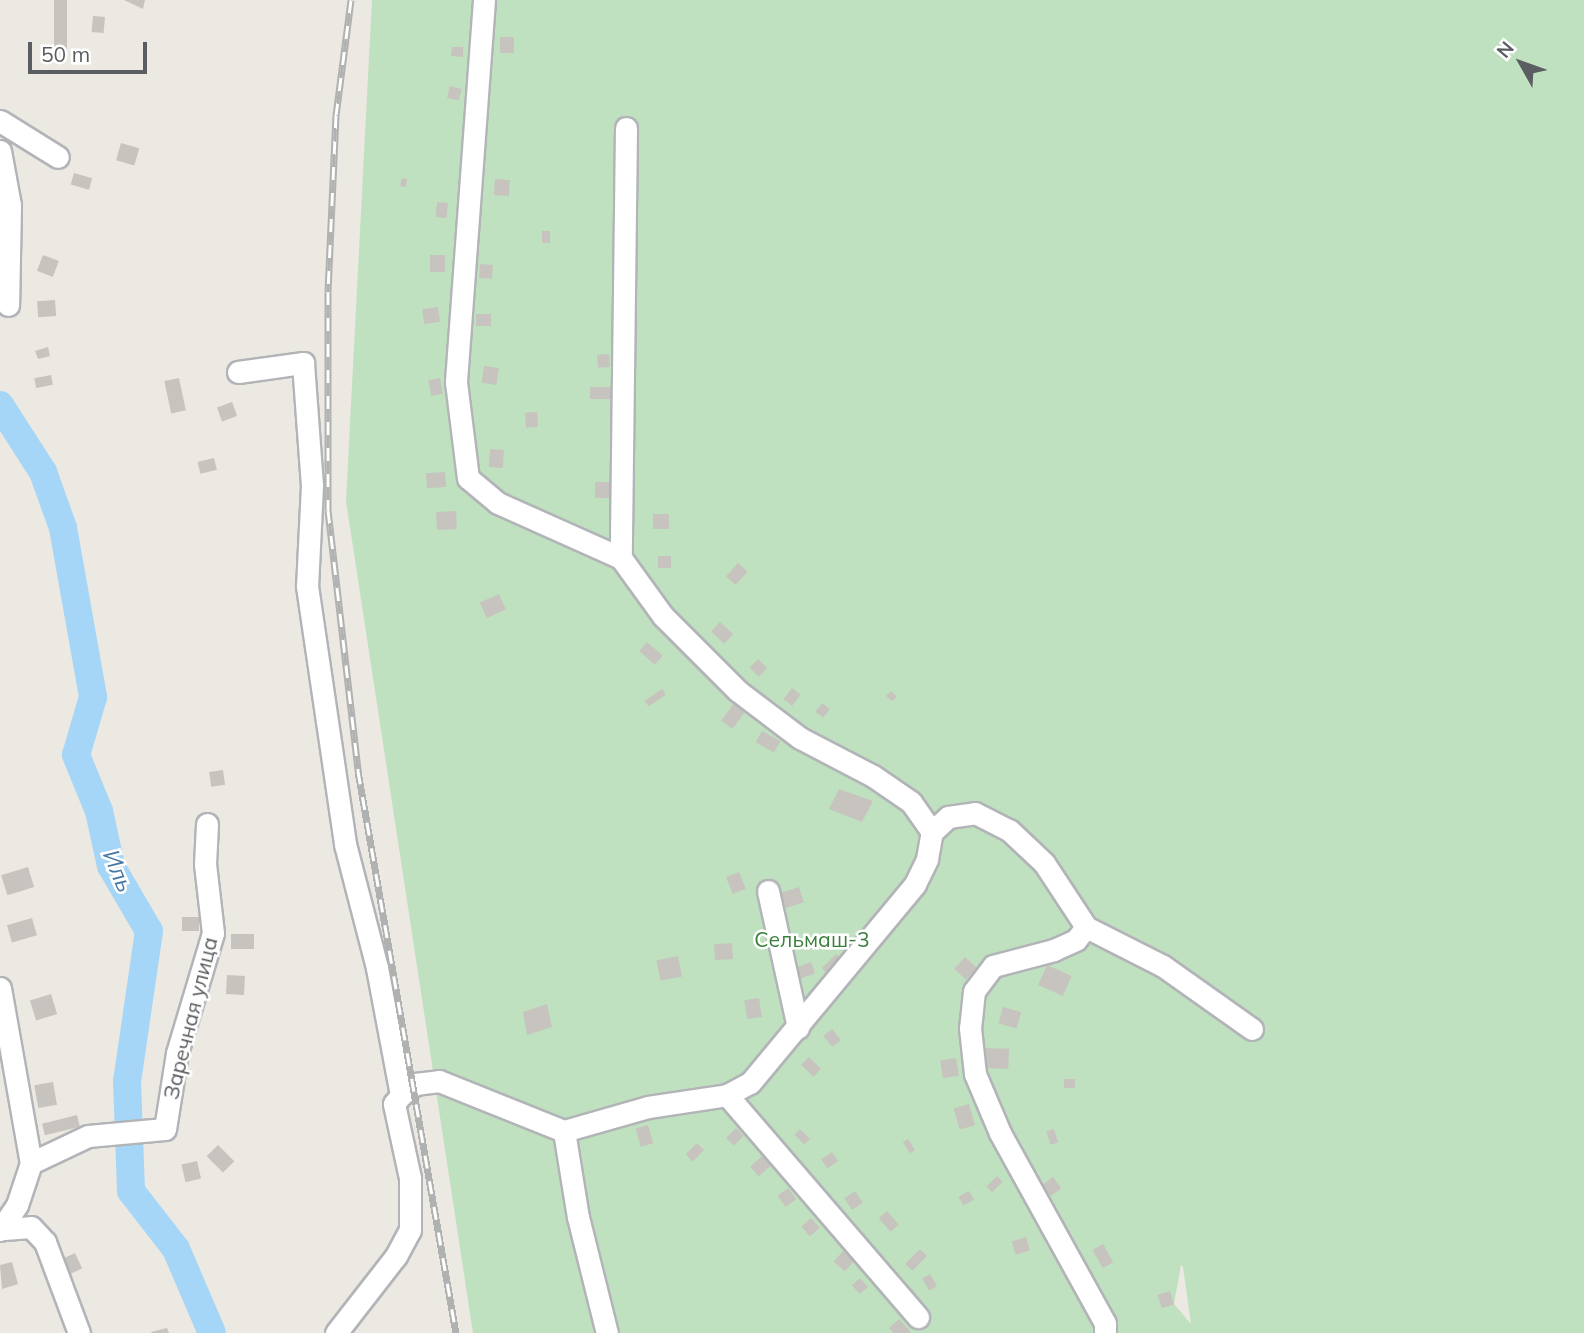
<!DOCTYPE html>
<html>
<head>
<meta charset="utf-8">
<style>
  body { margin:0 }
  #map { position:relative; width:1584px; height:1333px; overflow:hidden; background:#ebe9e1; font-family:Mulish,sans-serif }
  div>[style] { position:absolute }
  .green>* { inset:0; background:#c0e1bf }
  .river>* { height:28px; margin:-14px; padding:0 14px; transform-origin:14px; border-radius:14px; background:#a5d6f7 }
  .building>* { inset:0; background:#c7c3be; transform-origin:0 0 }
  .roads { filter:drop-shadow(2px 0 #b2b4b8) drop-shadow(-2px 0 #b2b4b8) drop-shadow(0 2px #b2b4b8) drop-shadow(0 -2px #b2b4b8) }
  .minor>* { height:21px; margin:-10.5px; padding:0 10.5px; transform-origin:10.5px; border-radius:10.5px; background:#fff }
  .rail>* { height:7px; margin-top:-3.5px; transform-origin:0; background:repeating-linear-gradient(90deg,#fff 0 13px,#b0b1b1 0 26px); box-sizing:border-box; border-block:2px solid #b0b1b1 }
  span { translate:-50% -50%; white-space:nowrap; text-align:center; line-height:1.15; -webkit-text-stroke:5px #fff; paint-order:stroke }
  .park-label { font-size:21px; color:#3b7f3c }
  .street-label { font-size:21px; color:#5a5d61 }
  .water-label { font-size:23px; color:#4578a7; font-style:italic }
  .north { position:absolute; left:1486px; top:28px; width:70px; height:70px; -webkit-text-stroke:5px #fff; paint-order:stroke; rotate:310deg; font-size:19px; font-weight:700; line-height:28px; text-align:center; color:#5a5d61 }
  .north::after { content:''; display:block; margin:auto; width:24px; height:32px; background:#5a5d61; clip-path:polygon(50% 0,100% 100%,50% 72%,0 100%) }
  .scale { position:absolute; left:28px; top:42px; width:119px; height:32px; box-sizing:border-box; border:4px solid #5a5d61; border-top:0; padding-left:9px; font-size:21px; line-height:24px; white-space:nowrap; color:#5a5d61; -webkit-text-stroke:5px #fff; paint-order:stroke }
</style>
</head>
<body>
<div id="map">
  <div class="green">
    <i style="clip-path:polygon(evenodd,372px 0,1584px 0,1584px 1333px,473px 1333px,346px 501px,372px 0,1181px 1265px,1183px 1267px,1191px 1324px,1174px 1304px,1181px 1265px)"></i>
  </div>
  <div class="river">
    <i style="left:0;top:405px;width:80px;rotate:57.3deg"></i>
    <i style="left:43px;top:472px;width:59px;rotate:70.3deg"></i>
    <i style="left:63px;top:528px;width:172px;rotate:79.9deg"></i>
    <i style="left:93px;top:697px;width:60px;rotate:106.3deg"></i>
    <i style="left:76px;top:755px;width:61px;rotate:67.7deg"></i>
    <i style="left:99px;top:811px;width:56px;rotate:77.7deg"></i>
    <i style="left:111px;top:866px;width:75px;rotate:59.7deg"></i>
    <i style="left:149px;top:931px;width:152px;rotate:98.3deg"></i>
    <i style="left:127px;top:1081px;width:110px;rotate:87.9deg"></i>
    <i style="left:131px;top:1191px;width:73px;rotate:52.2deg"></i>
    <i style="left:176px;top:1249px;width:91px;rotate:66.8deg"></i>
  </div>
  <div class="building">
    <i style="left:54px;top:0;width:13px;height:49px"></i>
    <i style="clip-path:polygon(124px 0,145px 0,143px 9px)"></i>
    <i style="left:93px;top:16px;width:12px;height:16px;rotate:5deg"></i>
    <i style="left:500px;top:37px;width:14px;height:16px"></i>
    <i style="clip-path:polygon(452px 47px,463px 47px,463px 57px,451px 56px)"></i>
    <i style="left:450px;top:86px;width:12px;height:12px;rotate:14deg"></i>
    <i style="left:121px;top:143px;width:19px;height:18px;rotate:16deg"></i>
    <i style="left:74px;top:173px;width:19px;height:12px;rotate:16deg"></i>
    <i style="clip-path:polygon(402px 178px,407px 179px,406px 187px,400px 186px)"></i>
    <i style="left:495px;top:179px;width:15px;height:16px;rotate:4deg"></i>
    <i style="left:437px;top:202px;width:11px;height:15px;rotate:5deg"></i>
    <i style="left:542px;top:231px;width:8px;height:12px"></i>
    <i style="left:43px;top:255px;width:17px;height:17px;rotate:21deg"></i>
    <i style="left:430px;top:255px;width:15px;height:17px"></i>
    <i style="left:480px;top:264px;width:13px;height:14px;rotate:4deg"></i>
    <i style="left:55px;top:300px;width:16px;height:18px;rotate:86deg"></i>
    <i style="left:438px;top:307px;width:15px;height:16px;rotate:82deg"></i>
    <i style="left:476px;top:314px;width:15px;height:12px"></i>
    <i style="clip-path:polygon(48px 347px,50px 356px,38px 359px,35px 351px)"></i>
    <i style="left:609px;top:354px;width:13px;height:12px;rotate:86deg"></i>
    <i style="left:484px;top:366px;width:15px;height:17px;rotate:8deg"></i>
    <i style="left:51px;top:375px;width:10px;height:17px;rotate:79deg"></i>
    <i style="left:179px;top:378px;width:33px;height:15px;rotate:78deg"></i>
    <i style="left:440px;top:378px;width:16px;height:12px;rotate:79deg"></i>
    <i style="left:611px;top:387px;width:12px;height:21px;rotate:90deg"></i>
    <i style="left:232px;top:402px;width:15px;height:16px;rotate:70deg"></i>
    <i style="left:537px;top:412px;width:15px;height:12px;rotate:86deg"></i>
    <i style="left:490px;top:449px;width:14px;height:18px;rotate:4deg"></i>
    <i style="left:214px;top:458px;width:12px;height:17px;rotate:76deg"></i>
    <i style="left:445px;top:472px;width:15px;height:19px;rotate:86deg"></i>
    <i style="left:595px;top:482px;width:14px;height:16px"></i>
    <i style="left:456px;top:511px;width:18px;height:20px;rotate:87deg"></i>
    <i style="left:653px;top:514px;width:16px;height:15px"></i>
    <i style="left:658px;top:556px;width:13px;height:12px"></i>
    <i style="left:738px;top:563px;width:13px;height:18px;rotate:42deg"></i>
    <i style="left:499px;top:594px;width:17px;height:21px;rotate:66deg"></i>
    <i style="left:720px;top:622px;width:18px;height:13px;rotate:43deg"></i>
    <i style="left:647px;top:642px;width:21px;height:12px;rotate:41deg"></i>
    <i style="left:758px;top:659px;width:13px;height:12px;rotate:45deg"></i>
    <i style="left:792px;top:688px;width:11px;height:14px;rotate:38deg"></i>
    <i style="left:662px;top:689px;width:7px;height:21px;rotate:56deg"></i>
    <i style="clip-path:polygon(891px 691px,897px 697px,892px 701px,886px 696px)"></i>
    <i style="left:734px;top:703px;width:14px;height:22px;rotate:36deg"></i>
    <i style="left:822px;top:703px;width:10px;height:11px;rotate:37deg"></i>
    <i style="left:762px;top:731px;width:21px;height:13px;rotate:29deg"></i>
    <i style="left:223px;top:770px;width:15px;height:14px;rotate:82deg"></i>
    <i style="clip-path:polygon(839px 789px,873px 801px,862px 822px,829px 809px)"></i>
    <i style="left:28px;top:867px;width:21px;height:28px;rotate:73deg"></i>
    <i style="left:739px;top:872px;width:18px;height:14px;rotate:68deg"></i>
    <i style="left:799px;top:887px;width:16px;height:19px;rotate:72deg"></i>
    <i style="left:182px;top:917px;width:17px;height:14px"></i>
    <i style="left:32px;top:918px;width:18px;height:26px;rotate:74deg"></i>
    <i style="left:231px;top:934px;width:23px;height:15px"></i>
    <i style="left:732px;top:943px;width:16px;height:18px;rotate:86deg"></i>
    <i style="left:836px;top:954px;width:8px;height:20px;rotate:45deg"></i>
    <i style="left:678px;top:956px;width:21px;height:22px;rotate:79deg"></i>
    <i style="left:965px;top:957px;width:16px;height:16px;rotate:43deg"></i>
    <i style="left:811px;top:962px;width:12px;height:15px;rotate:70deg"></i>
    <i style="left:1047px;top:965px;width:27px;height:22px;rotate:24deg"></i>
    <i style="left:227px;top:975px;width:18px;height:19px;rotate:3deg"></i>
    <i style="left:51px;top:994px;width:21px;height:22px;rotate:73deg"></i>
    <i style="left:759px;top:998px;width:19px;height:15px;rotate:81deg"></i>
    <i style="clip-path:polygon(547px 1004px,552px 1027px,527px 1035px,523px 1012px)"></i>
    <i style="left:1003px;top:1007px;width:19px;height:17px;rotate:16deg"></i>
    <i style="left:832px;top:1029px;width:14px;height:11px;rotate:51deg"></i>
    <i style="left:984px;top:1048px;width:25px;height:20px;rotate:2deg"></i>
    <i style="left:809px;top:1057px;width:17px;height:11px;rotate:45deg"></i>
    <i style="left:956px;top:1058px;width:18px;height:16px;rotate:81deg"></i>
    <i style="left:1064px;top:1079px;width:11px;height:9px"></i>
    <i style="left:53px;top:1082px;width:23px;height:19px;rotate:80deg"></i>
    <i style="left:969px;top:1104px;width:22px;height:16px;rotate:74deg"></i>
    <i style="left:77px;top:1115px;width:12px;height:36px;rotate:76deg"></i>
    <i style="left:648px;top:1125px;width:19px;height:13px;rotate:74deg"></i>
    <i style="left:736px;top:1128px;width:11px;height:14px;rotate:45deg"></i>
    <i style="left:800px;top:1129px;width:14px;height:8px;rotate:45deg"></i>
    <i style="left:1054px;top:1129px;width:14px;height:8px;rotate:73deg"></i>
    <i style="left:908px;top:1139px;width:13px;height:6px;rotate:58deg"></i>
    <i style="left:697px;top:1143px;width:10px;height:16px;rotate:45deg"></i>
    <i style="left:218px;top:1145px;width:23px;height:16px;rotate:45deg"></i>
    <i style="left:832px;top:1152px;width:11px;height:13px;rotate:56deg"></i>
    <i style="left:762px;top:1156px;width:13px;height:16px;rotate:48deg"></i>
    <i style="left:197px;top:1161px;width:18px;height:16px;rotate:77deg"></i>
    <i style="left:997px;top:1176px;width:8px;height:15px;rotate:45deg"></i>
    <i style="left:1053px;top:1177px;width:14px;height:13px;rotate:54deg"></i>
    <i style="left:788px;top:1188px;width:14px;height:13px;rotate:54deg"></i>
    <i style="left:855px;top:1191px;width:14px;height:13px;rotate:56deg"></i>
    <i style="left:969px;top:1191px;width:10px;height:12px;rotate:61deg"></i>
    <i style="left:887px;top:1211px;width:18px;height:11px;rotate:49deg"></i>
    <i style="left:811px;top:1218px;width:13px;height:13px;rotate:48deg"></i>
    <i style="left:1026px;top:1237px;width:14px;height:15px;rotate:73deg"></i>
    <i style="left:1103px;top:1244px;width:21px;height:12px;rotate:61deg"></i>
    <i style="left:920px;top:1249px;width:10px;height:21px;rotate:45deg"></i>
    <i style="left:843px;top:1251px;width:15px;height:14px;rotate:42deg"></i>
    <i style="left:75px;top:1253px;width:17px;height:15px;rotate:65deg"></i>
    <i style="clip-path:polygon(12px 1262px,18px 1284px,2px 1289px,0 1265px)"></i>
    <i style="left:930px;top:1274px;width:14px;height:9px;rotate:60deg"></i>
    <i style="left:860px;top:1278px;width:12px;height:11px;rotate:48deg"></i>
    <i style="left:1170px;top:1291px;width:14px;height:13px;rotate:73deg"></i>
    <i style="clip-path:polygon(899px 1319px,911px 1332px,909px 1333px,893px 1333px,889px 1328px)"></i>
    <i style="clip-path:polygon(167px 1328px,169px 1333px,152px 1333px,151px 1332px)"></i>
  </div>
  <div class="roads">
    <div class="minor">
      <i style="left:484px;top:0;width:383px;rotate:94.2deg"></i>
      <i style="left:456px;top:382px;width:97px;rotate:82.9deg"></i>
      <i style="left:468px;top:478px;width:39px;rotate:40deg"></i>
      <i style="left:498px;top:503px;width:135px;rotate:24.1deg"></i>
      <i style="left:0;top:121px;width:68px;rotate:31.8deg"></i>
      <i style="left:626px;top:128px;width:430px;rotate:90.7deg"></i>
      <i style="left:621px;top:558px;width:72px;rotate:54.1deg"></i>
      <i style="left:663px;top:616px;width:106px;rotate:45deg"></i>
      <i style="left:738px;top:691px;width:78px;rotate:37.2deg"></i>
      <i style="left:800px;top:738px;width:82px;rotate:27.5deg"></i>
      <i style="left:873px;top:776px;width:46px;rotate:34.4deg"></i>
      <i style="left:911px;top:802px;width:37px;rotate:55deg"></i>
      <i style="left:0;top:151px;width:55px;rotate:79.5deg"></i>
      <i style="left:10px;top:205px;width:100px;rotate:91.1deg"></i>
      <i style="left:238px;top:372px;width:66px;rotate:-7.9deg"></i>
      <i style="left:303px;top:363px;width:122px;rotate:85.8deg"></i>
      <i style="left:312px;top:485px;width:101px;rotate:92.8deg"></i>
      <i style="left:307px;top:586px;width:261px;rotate:81.6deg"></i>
      <i style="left:345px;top:844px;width:128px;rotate:75.5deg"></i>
      <i style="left:377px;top:968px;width:129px;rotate:79.3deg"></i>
      <i style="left:768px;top:891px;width:140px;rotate:77.6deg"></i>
      <i style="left:1086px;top:927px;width:16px;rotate:128deg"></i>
      <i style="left:1076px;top:940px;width:24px;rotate:156deg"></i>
      <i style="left:1054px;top:950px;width:63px;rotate:165.3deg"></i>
      <i style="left:993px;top:966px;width:31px;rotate:127deg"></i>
      <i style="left:974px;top:991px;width:37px;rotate:96deg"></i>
      <i style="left:970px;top:1028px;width:46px;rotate:83.8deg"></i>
      <i style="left:975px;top:1074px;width:64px;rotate:67deg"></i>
      <i style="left:1000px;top:1133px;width:217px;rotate:61.1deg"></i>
      <i style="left:1105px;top:1323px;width:10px;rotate:90deg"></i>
      <i style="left:0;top:988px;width:178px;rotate:80deg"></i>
      <i style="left:31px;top:1163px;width:44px;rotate:108.4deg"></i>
      <i style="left:17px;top:1205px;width:30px;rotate:124deg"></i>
      <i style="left:727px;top:1095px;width:293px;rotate:49.3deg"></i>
      <i style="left:564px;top:1131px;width:87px;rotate:80.8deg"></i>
      <i style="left:578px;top:1217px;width:120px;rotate:76deg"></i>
      <i style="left:31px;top:1163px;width:63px;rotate:-25.3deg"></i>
      <i style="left:88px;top:1136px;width:77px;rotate:-5.2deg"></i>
      <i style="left:165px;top:1129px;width:77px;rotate:-81deg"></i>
      <i style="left:177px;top:1053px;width:125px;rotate:-73.3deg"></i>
      <i style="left:213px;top:933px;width:69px;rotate:-96.6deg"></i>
      <i style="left:205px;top:864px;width:40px;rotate:-87.1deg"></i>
      <i style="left:4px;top:1229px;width:27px;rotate:-4deg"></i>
      <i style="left:31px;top:1227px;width:21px;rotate:47deg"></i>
      <i style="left:45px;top:1242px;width:97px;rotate:69.5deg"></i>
      <i style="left:336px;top:1333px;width:98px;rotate:-52.1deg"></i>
      <i style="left:396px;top:1256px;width:30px;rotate:-62deg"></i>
      <i style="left:410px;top:1230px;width:52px;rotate:-90deg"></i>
      <i style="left:410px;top:1178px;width:76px;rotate:-102.2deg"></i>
      <i style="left:394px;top:1104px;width:11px;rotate:-52deg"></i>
      <i style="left:401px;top:1095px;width:18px;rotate:-38deg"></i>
      <i style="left:415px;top:1084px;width:24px;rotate:-7deg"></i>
      <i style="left:439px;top:1081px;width:135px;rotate:21.8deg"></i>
      <i style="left:564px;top:1131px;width:87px;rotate:-15.9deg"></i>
      <i style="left:648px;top:1107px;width:80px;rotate:-8.6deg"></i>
      <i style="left:727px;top:1095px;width:26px;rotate:-28deg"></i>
      <i style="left:750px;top:1083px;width:259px;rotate:-50.3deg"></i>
      <i style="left:915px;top:884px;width:28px;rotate:-64deg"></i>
      <i style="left:927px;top:859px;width:27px;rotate:-80deg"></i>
      <i style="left:932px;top:832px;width:22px;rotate:-43deg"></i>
      <i style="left:948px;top:817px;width:27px;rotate:-8deg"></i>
      <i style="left:975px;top:813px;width:38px;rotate:27deg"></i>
      <i style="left:1009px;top:830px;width:48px;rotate:43.3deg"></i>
      <i style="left:1044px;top:863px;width:77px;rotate:56.7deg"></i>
      <i style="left:1086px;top:927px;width:86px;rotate:26.9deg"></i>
      <i style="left:1163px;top:966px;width:109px;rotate:35.3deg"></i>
    </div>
  </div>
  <div class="rail">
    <i style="left:351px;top:0;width:116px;rotate:97.4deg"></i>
    <i style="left:336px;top:115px;width:177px;rotate:92.6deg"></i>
    <i style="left:328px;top:292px;width:218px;rotate:90deg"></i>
    <i style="left:328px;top:510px;width:263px;rotate:83.4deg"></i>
    <i style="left:358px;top:771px;width:570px;rotate:80.11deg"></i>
  </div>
  <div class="park-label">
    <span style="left:812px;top:939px">Сельмаш-3</span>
  </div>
  <div class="street-label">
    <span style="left:190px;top:1018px;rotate:-76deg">Заречная улица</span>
  </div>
  <div class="water-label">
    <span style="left:118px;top:871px;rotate:67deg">Иль</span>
  </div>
  <div class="north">N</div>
  <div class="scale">50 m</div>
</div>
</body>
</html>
